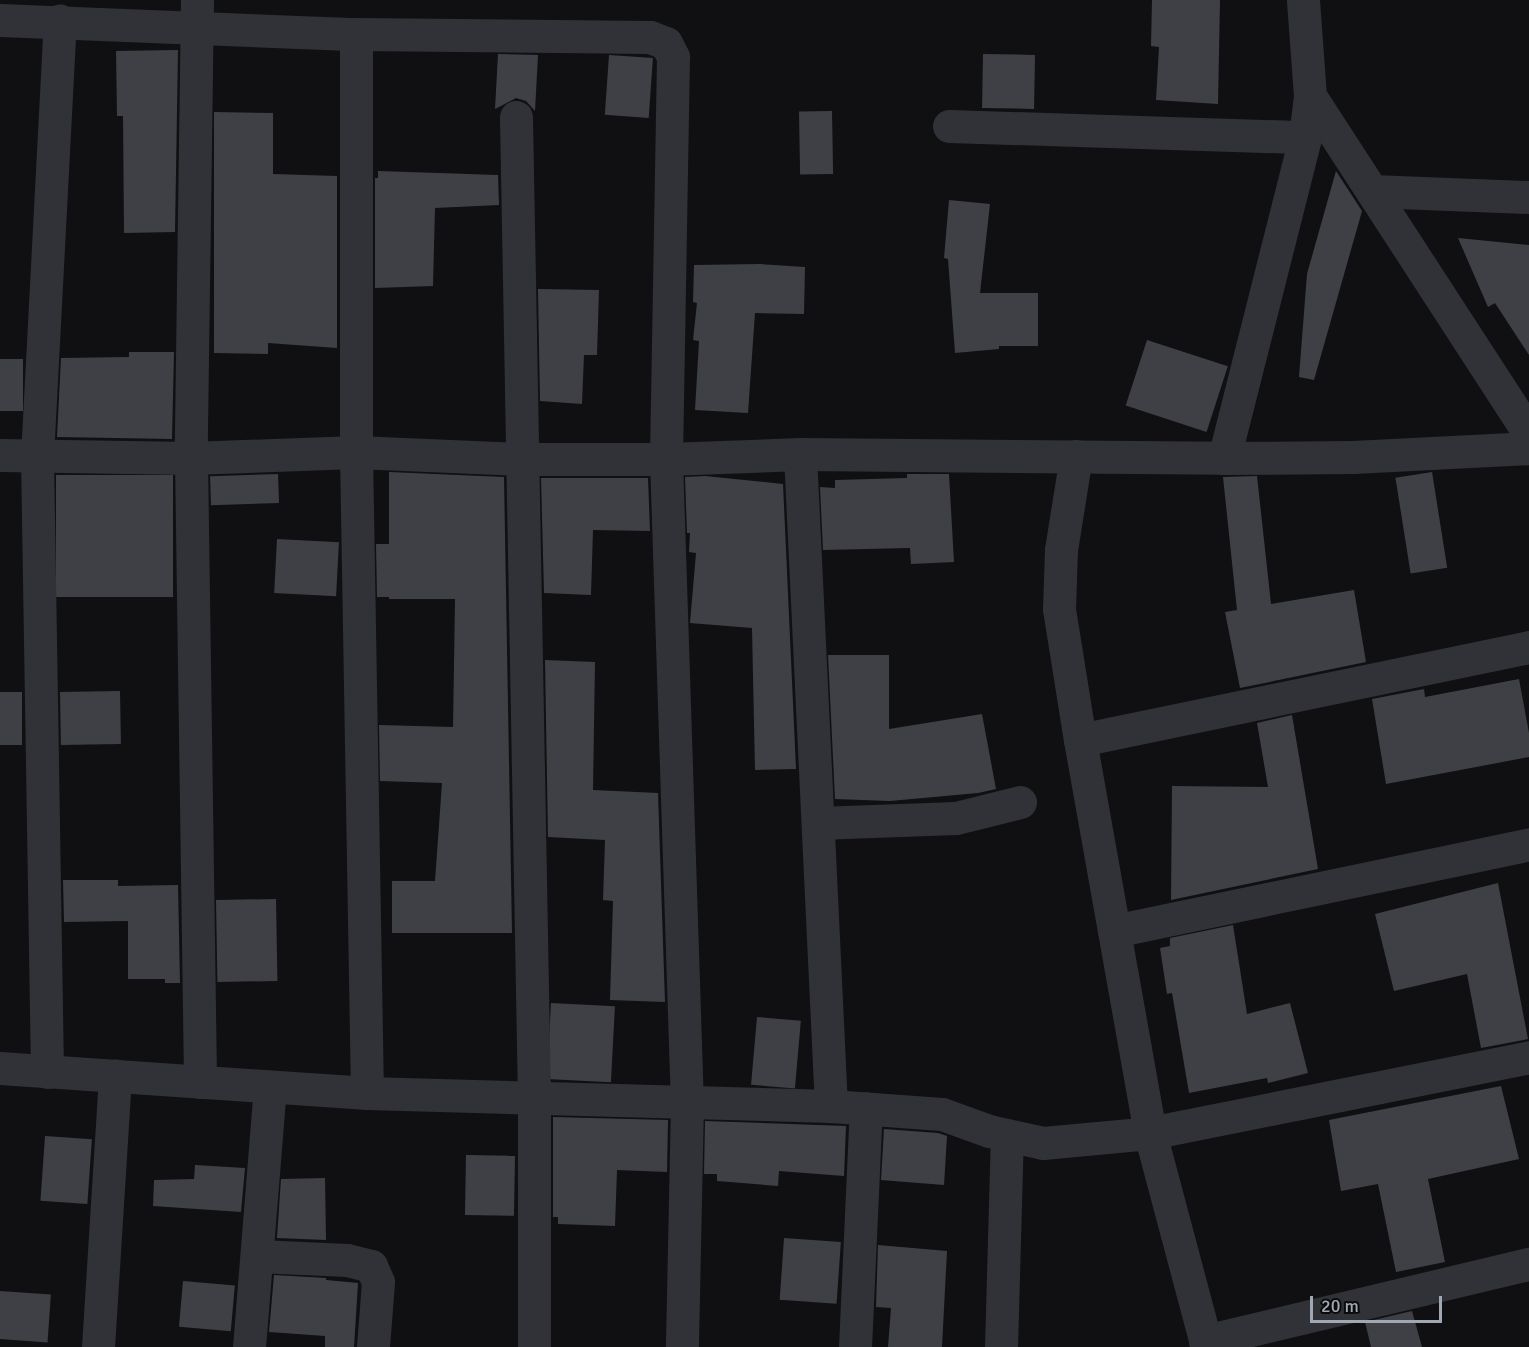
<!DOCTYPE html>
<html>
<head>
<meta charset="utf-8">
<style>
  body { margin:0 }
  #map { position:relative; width:1529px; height:1347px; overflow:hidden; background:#101012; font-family:Signika,sans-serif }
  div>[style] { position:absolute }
  .building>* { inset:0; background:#3e4045; transform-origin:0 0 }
  .minor>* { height:33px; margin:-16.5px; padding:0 16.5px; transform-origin:16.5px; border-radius:16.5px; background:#313237 }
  span { translate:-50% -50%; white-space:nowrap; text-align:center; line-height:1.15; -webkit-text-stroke:4.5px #0b0b0c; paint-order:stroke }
  .scale { position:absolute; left:1310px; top:1296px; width:132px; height:27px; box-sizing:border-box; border:3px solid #a0a8b3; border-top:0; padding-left:8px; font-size:18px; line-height:21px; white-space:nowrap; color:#a0a8b3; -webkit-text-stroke:4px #0b0b0c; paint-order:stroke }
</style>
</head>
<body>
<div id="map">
  <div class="building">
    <i style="clip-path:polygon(1152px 0,1220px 0,1218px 104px,1156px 100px,1159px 47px,1151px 46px)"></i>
    <i style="clip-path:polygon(178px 50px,175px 232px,124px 233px,123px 116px,117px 116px,116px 51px)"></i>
    <i style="clip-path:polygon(498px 54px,538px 55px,535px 111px,526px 101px,516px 98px,495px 109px)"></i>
    <i style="left:983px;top:54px;width:52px;height:54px;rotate:1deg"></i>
    <i style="left:609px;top:55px;width:44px;height:60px;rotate:4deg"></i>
    <i style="left:832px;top:111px;width:63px;height:33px;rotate:89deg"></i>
    <i style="clip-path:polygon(214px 112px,273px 113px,273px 174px,337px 176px,337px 348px,268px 343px,268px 354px,214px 353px)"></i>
    <i style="clip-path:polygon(378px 171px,498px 175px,499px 205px,435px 208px,433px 286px,375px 288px,375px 178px,378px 178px)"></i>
    <i style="clip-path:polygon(1336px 171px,1362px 211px,1314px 380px,1299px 377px,1307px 274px)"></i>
    <i style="clip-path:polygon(949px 200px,990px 204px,980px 293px,1038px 293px,1038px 346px,999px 346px,999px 349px,955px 353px,948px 259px,944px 258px)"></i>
    <i style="clip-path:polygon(1458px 238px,1529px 245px,1529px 355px,1495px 303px,1488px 307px)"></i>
    <i style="clip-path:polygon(760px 264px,805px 267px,804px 314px,755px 313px,748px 413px,695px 410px,699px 341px,693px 340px,697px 303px,693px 302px,694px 265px)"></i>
    <i style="clip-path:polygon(538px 289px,599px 290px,597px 355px,584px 355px,582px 404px,540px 401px)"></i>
    <i style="left:1147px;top:340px;width:85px;height:69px;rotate:18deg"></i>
    <i style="clip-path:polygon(129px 352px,174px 352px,172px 439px,57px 437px,61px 358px,129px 357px)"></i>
    <i style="left:0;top:359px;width:23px;height:52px"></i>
    <i style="clip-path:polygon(389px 472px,504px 477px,512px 933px,392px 933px,392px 881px,435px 881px,442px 783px,380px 781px,379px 725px,453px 727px,455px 599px,389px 599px,389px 597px,377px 597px,376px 544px,389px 544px)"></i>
    <i style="left:1432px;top:472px;width:97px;height:37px;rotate:81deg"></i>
    <i style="left:278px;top:474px;width:29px;height:68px;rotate:88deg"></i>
    <i style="clip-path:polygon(907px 474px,949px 474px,954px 562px,911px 564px,910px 548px,823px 550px,820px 487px,835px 488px,835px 480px,907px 478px)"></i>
    <i style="left:56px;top:475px;width:117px;height:122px"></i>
    <i style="clip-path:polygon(705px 476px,783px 484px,796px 769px,755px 770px,752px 628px,690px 623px,696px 553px,689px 552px,690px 533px,687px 533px,685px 477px)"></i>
    <i style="clip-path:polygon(1257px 476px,1271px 604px,1354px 590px,1366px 662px,1240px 688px,1225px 612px,1237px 610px,1223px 477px)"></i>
    <i style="clip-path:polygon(541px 478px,648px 478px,650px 531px,593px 530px,591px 595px,544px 593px)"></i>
    <i style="left:277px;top:539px;width:62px;height:54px;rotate:3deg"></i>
    <i style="clip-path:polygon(828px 655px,889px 655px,889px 729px,982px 714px,996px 789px,978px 793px,890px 801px,835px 799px)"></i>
    <i style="clip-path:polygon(545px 660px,595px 662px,593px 790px,658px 793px,665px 1002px,610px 1000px,613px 901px,603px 900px,605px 840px,548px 837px)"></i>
    <i style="clip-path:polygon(1519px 679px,1529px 733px,1529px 757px,1386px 784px,1372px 699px,1424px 689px,1425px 697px)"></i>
    <i style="left:120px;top:691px;width:53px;height:60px;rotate:89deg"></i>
    <i style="left:0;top:692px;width:22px;height:53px"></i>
    <i style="clip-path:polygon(1292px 715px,1318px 869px,1171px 900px,1172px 786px,1268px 787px,1257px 723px)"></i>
    <i style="clip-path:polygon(63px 880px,118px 880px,118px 886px,178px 885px,180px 983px,165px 983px,165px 979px,128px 979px,128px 921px,64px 922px)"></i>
    <i style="clip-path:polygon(1498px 883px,1528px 1039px,1481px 1048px,1467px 974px,1394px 991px,1375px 914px)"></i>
    <i style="left:276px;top:899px;width:82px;height:60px;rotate:89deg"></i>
    <i style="clip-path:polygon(1233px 925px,1247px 1014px,1290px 1003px,1308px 1073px,1268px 1083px,1267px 1078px,1189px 1093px,1172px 993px,1167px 994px,1160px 948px,1170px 946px,1170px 938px)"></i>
    <i style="left:551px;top:1003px;width:64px;height:76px;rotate:3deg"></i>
    <i style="left:757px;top:1017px;width:44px;height:68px;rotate:5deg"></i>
    <i style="clip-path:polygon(1501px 1086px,1519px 1159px,1428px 1179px,1445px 1262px,1396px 1272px,1378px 1184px,1341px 1191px,1329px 1120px)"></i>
    <i style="clip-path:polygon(553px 1117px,668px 1120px,667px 1172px,617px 1170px,615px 1226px,558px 1224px,558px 1217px,553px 1217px)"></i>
    <i style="clip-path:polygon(705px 1121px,846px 1126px,844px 1176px,779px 1171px,778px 1186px,717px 1181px,717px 1174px,704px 1174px)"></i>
    <i style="clip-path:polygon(884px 1129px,938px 1133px,947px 1136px,944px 1185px,881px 1180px)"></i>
    <i style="left:45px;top:1136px;width:47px;height:65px;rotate:4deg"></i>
    <i style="left:466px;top:1155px;width:49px;height:60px;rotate:1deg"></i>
    <i style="clip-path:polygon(195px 1165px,245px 1168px,241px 1212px,153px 1206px,154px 1180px,194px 1179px)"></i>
    <i style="clip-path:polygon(325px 1178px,326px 1240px,277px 1238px,281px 1179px)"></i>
    <i style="left:784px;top:1238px;width:57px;height:62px;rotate:4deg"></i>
    <i style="clip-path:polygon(878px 1245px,947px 1251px,942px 1347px,888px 1347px,891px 1308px,876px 1307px)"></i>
    <i style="clip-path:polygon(274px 1275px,326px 1278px,326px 1280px,358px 1283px,354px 1347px,325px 1347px,325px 1336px,269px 1332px)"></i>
    <i style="left:183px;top:1281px;width:52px;height:46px;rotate:5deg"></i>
    <i style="left:0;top:1291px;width:51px;height:48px;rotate:4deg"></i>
    <i style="clip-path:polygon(1412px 1311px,1422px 1347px,1371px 1347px,1365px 1322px)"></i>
  </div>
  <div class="minor">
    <i style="left:197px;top:0;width:458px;rotate:90.8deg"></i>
    <i style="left:191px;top:458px;width:624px;rotate:89.17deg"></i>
    <i style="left:0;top:20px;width:356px;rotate:2.3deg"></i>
    <i style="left:356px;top:34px;width:294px;rotate:0.6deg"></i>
    <i style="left:650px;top:37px;width:17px;rotate:21deg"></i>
    <i style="left:666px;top:43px;width:16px;rotate:63deg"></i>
    <i style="left:673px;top:57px;width:402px;rotate:91deg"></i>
    <i style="left:666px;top:459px;width:645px;rotate:88.14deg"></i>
    <i style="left:687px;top:1104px;width:243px;rotate:91.2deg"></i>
    <i style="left:356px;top:34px;width:418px;rotate:90deg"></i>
    <i style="left:356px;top:452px;width:641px;rotate:89.02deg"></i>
    <i style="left:1310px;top:96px;width:402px;rotate:57deg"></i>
    <i style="left:516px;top:117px;width:979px;rotate:88.95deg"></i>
    <i style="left:534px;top:1096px;width:251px;rotate:90deg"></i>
    <i style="left:949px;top:126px;width:356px;rotate:1.8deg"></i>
    <i style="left:1372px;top:191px;width:157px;rotate:2.2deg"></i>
    <i style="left:800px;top:454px;width:653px;rotate:87.28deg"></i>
    <i style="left:0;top:455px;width:191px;rotate:0.9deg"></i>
    <i style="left:191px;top:458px;width:165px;rotate:-2.1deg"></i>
    <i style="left:356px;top:452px;width:165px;rotate:2.4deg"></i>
    <i style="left:521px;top:459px;width:145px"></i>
    <i style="left:666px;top:459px;width:134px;rotate:-2.1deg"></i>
    <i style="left:800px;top:454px;width:424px;rotate:0.5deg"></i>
    <i style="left:1224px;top:458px;width:129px;rotate:-0.4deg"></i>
    <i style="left:1353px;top:457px;width:176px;rotate:-2.9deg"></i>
    <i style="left:1076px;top:456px;width:95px;rotate:99.1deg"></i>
    <i style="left:1061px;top:550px;width:59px;rotate:91.9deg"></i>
    <i style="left:1059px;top:609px;width:133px;rotate:80.9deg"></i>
    <i style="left:1080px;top:740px;width:399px;rotate:79.9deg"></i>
    <i style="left:1150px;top:1133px;width:221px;rotate:75.1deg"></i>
    <i style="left:1224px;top:458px;width:331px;rotate:-75.8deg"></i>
    <i style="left:1305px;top:137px;width:41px;rotate:-83deg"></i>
    <i style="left:1310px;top:96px;width:96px;rotate:-94.2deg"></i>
    <i style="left:1080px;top:740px;width:459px;rotate:-11.7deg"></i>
    <i style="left:818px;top:823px;width:138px;rotate:-2.1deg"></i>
    <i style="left:956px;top:818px;width:66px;rotate:-14deg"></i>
    <i style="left:1114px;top:931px;width:424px;rotate:-11.8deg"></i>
    <i style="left:0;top:1068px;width:368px;rotate:3.9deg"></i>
    <i style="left:367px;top:1093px;width:464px;rotate:1.6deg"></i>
    <i style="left:831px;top:1106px;width:111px;rotate:4.1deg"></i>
    <i style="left:942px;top:1114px;width:50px;rotate:19.9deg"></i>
    <i style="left:989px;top:1131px;width:55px;rotate:12.5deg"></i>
    <i style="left:1043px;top:1143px;width:107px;rotate:-5.3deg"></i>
    <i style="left:1150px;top:1133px;width:387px;rotate:-11.3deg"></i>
    <i style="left:47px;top:1072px;width:615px;rotate:-90.93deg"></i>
    <i style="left:37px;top:457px;width:437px;rotate:-87deg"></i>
    <i style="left:258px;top:1256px;width:89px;rotate:2.6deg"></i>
    <i style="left:347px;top:1260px;width:25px;rotate:14deg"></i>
    <i style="left:371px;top:1266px;width:17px;rotate:66deg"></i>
    <i style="left:378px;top:1282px;width:65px;rotate:94.4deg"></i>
    <i style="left:1205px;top:1341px;width:333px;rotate:-13.4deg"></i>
    <i style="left:98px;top:1347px;width:272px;rotate:-86.4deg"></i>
    <i style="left:249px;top:1347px;width:261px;rotate:-85.4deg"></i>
    <i style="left:855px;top:1347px;width:239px;rotate:-87.4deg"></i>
    <i style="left:1001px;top:1347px;width:212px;rotate:-88.4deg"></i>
  </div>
  <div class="scale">20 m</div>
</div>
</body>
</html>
